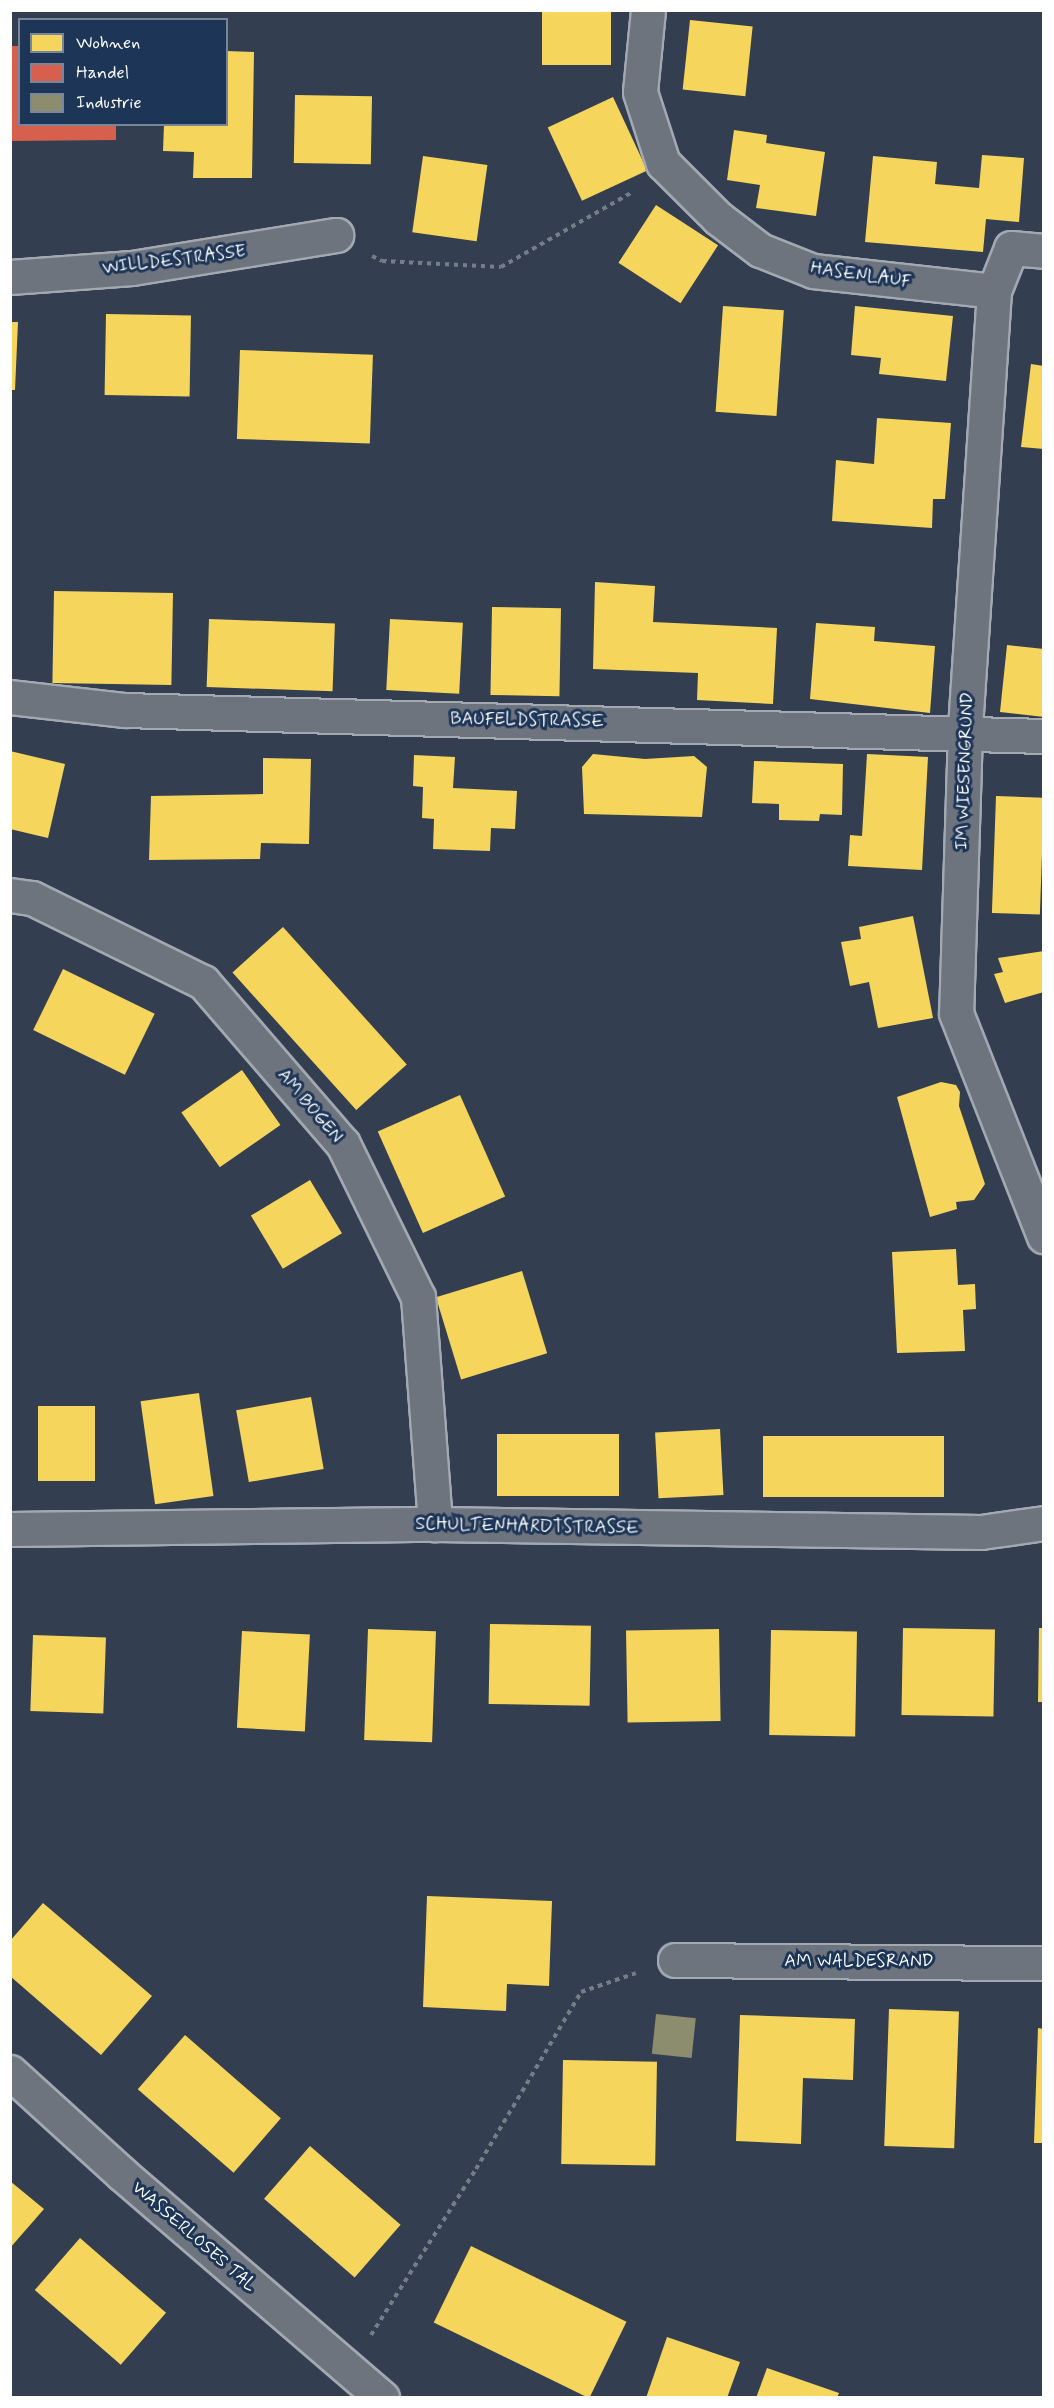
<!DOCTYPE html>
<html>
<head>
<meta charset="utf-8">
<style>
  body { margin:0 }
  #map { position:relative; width:1054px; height:2408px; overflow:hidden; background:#333f51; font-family:Mynerve,sans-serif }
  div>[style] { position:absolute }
  .homes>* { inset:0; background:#f6d55c; transform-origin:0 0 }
  .shops>* { inset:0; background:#d6604d }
  .industry>* { inset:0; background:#8c8c6e; transform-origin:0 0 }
  .path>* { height:4px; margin-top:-2px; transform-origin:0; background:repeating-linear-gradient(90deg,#767d86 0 4.5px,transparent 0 9px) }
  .roads { filter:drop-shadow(2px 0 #a3a9b1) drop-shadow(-2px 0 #a3a9b1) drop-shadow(0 2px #a3a9b1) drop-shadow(0 -2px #a3a9b1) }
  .street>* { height:33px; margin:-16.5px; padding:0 16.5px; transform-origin:16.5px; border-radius:16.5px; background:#6e747e }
  .secondary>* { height:33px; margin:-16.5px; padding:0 16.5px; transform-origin:16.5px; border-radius:16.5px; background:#6e747e }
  span { translate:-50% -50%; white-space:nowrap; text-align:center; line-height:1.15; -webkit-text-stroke:6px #1d3557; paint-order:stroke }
  .street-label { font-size:18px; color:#fff }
  .frame { position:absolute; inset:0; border:12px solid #fff; pointer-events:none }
  .legend { position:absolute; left:18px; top:18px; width:210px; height:108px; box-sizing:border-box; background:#1d3557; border:2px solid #77869a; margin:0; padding:8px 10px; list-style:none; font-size:18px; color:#fff }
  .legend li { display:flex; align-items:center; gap:12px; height:30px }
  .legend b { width:30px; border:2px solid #77869a }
</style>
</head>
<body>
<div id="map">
  <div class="homes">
    <i style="left:542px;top:10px;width:69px;height:55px"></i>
    <i style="left:690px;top:20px;width:63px;height:70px;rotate:6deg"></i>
    <i style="clip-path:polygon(226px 51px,254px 52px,252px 178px,193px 178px,194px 152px,163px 151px,164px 124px,226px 124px)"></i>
    <i style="left:295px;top:95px;width:77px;height:68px;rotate:1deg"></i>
    <i style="left:613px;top:97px;width:81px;height:72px;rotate:65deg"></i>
    <i style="clip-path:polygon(734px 130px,767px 135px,766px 143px,825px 152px,816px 216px,756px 208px,760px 185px,727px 180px)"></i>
    <i style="clip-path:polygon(982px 155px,1024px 158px,1019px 222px,986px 219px,983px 252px,865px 242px,873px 156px,937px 162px,935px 184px,979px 188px)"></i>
    <i style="left:423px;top:156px;width:65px;height:77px;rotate:8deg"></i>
    <i style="left:656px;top:205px;width:74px;height:69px;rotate:33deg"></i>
    <i style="left:723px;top:306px;width:61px;height:106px;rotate:4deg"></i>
    <i style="clip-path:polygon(855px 306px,953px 316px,946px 381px,879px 374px,881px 358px,851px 355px)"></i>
    <i style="left:106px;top:314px;width:85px;height:81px;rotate:1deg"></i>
    <i style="clip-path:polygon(10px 322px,18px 322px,15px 390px,10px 390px)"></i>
    <i style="left:240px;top:350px;width:133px;height:89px;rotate:2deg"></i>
    <i style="clip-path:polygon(1031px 364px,1044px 366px,1044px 449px,1021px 447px)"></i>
    <i style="clip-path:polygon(877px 418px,951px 423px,945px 499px,933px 499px,932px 528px,832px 521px,836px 460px,874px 464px)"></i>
    <i style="clip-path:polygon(595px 582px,655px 586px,653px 622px,777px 628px,773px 704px,697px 700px,698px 673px,593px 669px)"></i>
    <i style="left:54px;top:591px;width:119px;height:92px;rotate:1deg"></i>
    <i style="left:492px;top:607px;width:69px;height:88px;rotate:1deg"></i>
    <i style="left:209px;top:619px;width:126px;height:68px;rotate:2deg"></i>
    <i style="left:390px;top:619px;width:73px;height:71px;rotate:3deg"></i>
    <i style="clip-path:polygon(816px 623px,875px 627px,874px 641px,935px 646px,930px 713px,810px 699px)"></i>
    <i style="clip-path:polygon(1007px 645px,1044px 649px,1044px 717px,1000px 712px)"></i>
    <i style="clip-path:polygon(10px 751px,65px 764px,48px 838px,10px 829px)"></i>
    <i style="clip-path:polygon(593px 754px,645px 759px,694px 756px,707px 767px,702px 817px,584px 814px,582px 767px)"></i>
    <i style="clip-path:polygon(867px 754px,928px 757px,922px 870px,848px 866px,850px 835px,862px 836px)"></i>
    <i style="clip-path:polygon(414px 755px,455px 757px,453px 788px,517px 791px,515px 829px,491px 828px,490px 851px,433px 849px,434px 819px,422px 818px,423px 787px,413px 786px)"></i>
    <i style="clip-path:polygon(263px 758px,311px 759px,309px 844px,261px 843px,260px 859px,149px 860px,151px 796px,263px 794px)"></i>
    <i style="clip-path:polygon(754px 761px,843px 764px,842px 815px,820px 814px,819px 821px,779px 820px,779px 804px,752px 803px)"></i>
    <i style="left:996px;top:796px;width:48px;height:117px;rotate:2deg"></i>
    <i style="clip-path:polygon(913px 916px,933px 1018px,878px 1028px,869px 982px,850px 986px,841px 942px,861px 939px,859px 927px)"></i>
    <i style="left:283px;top:927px;width:185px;height:68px;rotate:48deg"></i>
    <i style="clip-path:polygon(1044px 951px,1044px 992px,1005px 1003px,994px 974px,1003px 972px,998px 958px)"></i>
    <i style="left:63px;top:969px;width:102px;height:68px;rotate:26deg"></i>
    <i style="left:242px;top:1070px;width:67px;height:74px;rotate:55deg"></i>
    <i style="clip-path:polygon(941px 1082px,956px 1085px,960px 1092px,959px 1106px,985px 1184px,974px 1200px,956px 1202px,957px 1209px,930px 1217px,897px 1097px)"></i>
    <i style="left:460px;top:1095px;width:111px;height:90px;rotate:66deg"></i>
    <i style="left:310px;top:1180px;width:62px;height:69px;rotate:59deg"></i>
    <i style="clip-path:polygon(956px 1249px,958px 1285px,975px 1284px,976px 1309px,963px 1310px,965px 1351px,897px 1353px,892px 1252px)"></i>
    <i style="left:522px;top:1271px;width:86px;height:90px;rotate:73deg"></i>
    <i style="left:199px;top:1393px;width:104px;height:59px;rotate:82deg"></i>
    <i style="left:311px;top:1397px;width:73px;height:76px;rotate:80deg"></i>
    <i style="left:95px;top:1406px;width:75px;height:57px;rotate:90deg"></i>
    <i style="left:720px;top:1429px;width:66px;height:65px;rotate:87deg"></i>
    <i style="left:497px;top:1434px;width:122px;height:62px"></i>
    <i style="left:763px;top:1436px;width:181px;height:61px"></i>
    <i style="left:490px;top:1624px;width:101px;height:80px;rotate:1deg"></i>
    <i style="left:903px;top:1628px;width:92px;height:87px;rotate:1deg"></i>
    <i style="clip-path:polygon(1039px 1628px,1044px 1628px,1044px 1702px,1038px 1702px)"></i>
    <i style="left:368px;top:1629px;width:68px;height:111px;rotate:2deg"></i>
    <i style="left:719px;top:1629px;width:92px;height:93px;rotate:89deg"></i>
    <i style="left:771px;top:1630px;width:86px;height:105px;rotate:1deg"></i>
    <i style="left:242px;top:1631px;width:68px;height:97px;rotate:3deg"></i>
    <i style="left:33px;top:1635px;width:73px;height:76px;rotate:2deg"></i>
    <i style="clip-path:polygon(427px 1896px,552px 1901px,549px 1986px,507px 1984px,506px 2011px,423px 2007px)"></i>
    <i style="clip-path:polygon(43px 1903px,152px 1996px,101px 2055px,10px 1976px,10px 1941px)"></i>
    <i style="left:889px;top:2009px;width:70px;height:137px;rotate:2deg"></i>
    <i style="clip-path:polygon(740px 2015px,855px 2019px,853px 2080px,803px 2078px,801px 2144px,736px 2141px)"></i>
    <i style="clip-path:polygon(1038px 2028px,1044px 2029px,1044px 2143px,1034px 2143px)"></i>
    <i style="left:185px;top:2035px;width:127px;height:72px;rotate:41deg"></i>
    <i style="left:563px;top:2060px;width:94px;height:104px;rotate:1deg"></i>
    <i style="left:310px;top:2146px;width:120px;height:70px;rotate:41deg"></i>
    <i style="clip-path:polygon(10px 2181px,44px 2209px,10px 2248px)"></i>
    <i style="left:80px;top:2238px;width:114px;height:69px;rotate:41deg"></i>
    <i style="left:471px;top:2246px;width:173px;height:85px;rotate:26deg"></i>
    <i style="clip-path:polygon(667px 2337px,740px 2362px,727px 2398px,646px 2398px)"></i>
    <i style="clip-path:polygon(767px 2368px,839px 2393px,837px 2398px,756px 2398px)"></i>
  </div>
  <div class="shops">
    <i style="clip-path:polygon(10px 46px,20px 46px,20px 124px,116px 124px,116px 140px,10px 141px)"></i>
  </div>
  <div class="industry">
    <i style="left:656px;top:2014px;width:40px;height:40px;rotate:6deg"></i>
  </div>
  <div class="path">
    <i style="left:372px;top:256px;width:11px;rotate:27deg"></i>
    <i style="left:382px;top:261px;width:119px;rotate:2.9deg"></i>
    <i style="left:501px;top:267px;width:153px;rotate:-29.7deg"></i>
    <i style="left:371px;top:2335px;width:196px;rotate:-57.7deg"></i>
    <i style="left:476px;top:2169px;width:206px;rotate:-59.3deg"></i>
    <i style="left:581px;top:1992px;width:58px;rotate:-19.1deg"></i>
  </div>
  <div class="roads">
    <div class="street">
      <i style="left:648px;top:10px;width:82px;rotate:95.6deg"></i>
      <i style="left:640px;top:92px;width:75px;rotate:72.1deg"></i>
      <i style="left:663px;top:163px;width:78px;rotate:45deg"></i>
      <i style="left:718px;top:218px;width:53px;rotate:37.3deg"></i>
      <i style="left:760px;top:250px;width:57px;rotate:21.6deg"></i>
      <i style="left:813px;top:271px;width:182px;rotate:6.3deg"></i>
      <i style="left:994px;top:291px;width:46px;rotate:-68.4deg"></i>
      <i style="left:1011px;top:248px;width:33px;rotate:5deg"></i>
      <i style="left:10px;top:277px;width:122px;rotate:-4.2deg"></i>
      <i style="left:132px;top:268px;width:207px;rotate:-9.2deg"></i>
      <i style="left:994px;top:291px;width:441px;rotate:93.8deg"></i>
      <i style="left:965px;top:731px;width:282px;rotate:91.8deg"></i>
      <i style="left:956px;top:1013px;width:240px;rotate:68.5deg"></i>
      <i style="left:10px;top:697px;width:115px;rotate:6.5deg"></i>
      <i style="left:124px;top:710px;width:920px;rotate:1.62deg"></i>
      <i style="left:10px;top:895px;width:22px;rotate:8deg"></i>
      <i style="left:32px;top:898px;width:191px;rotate:26.2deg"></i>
      <i style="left:203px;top:982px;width:214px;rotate:49.2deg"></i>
      <i style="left:343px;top:1144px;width:170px;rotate:63.9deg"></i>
      <i style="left:418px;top:1297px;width:228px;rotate:85.7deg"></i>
      <i style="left:10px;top:1529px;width:425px;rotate:-0.7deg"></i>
      <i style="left:435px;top:1524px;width:546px;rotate:0.84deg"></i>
      <i style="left:981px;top:1532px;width:64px;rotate:-8.1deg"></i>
      <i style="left:675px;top:1960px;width:369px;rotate:0.5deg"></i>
    </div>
    <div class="secondary">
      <i style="left:10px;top:2072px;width:151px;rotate:42.3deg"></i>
      <i style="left:122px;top:2174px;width:343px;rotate:40.7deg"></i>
    </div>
  </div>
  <div class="street-label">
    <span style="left:174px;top:260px;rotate:-7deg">WILLDESTRASSE</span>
    <span style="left:861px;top:275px;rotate:8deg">HASENLAUF</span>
    <span style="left:527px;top:720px;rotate:1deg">BAUFELDSTRASSE</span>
    <span style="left:965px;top:771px;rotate:-88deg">IM WIESENGRUND</span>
    <span style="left:310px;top:1106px;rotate:50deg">AM BOGEN</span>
    <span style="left:527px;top:1526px;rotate:1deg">SCHULTENHARDTSTRASSE</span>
    <span style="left:859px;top:1961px">AM WALDESRAND</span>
    <span style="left:194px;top:2237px;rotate:41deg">WASSERLOSES TAL</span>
  </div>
  <div class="frame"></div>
  <ul class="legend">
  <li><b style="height:16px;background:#f6d55c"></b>Wohnen</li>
  <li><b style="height:16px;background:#d6604d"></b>Handel</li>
  <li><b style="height:16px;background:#8c8c6e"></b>Industrie</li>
  </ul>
</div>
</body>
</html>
